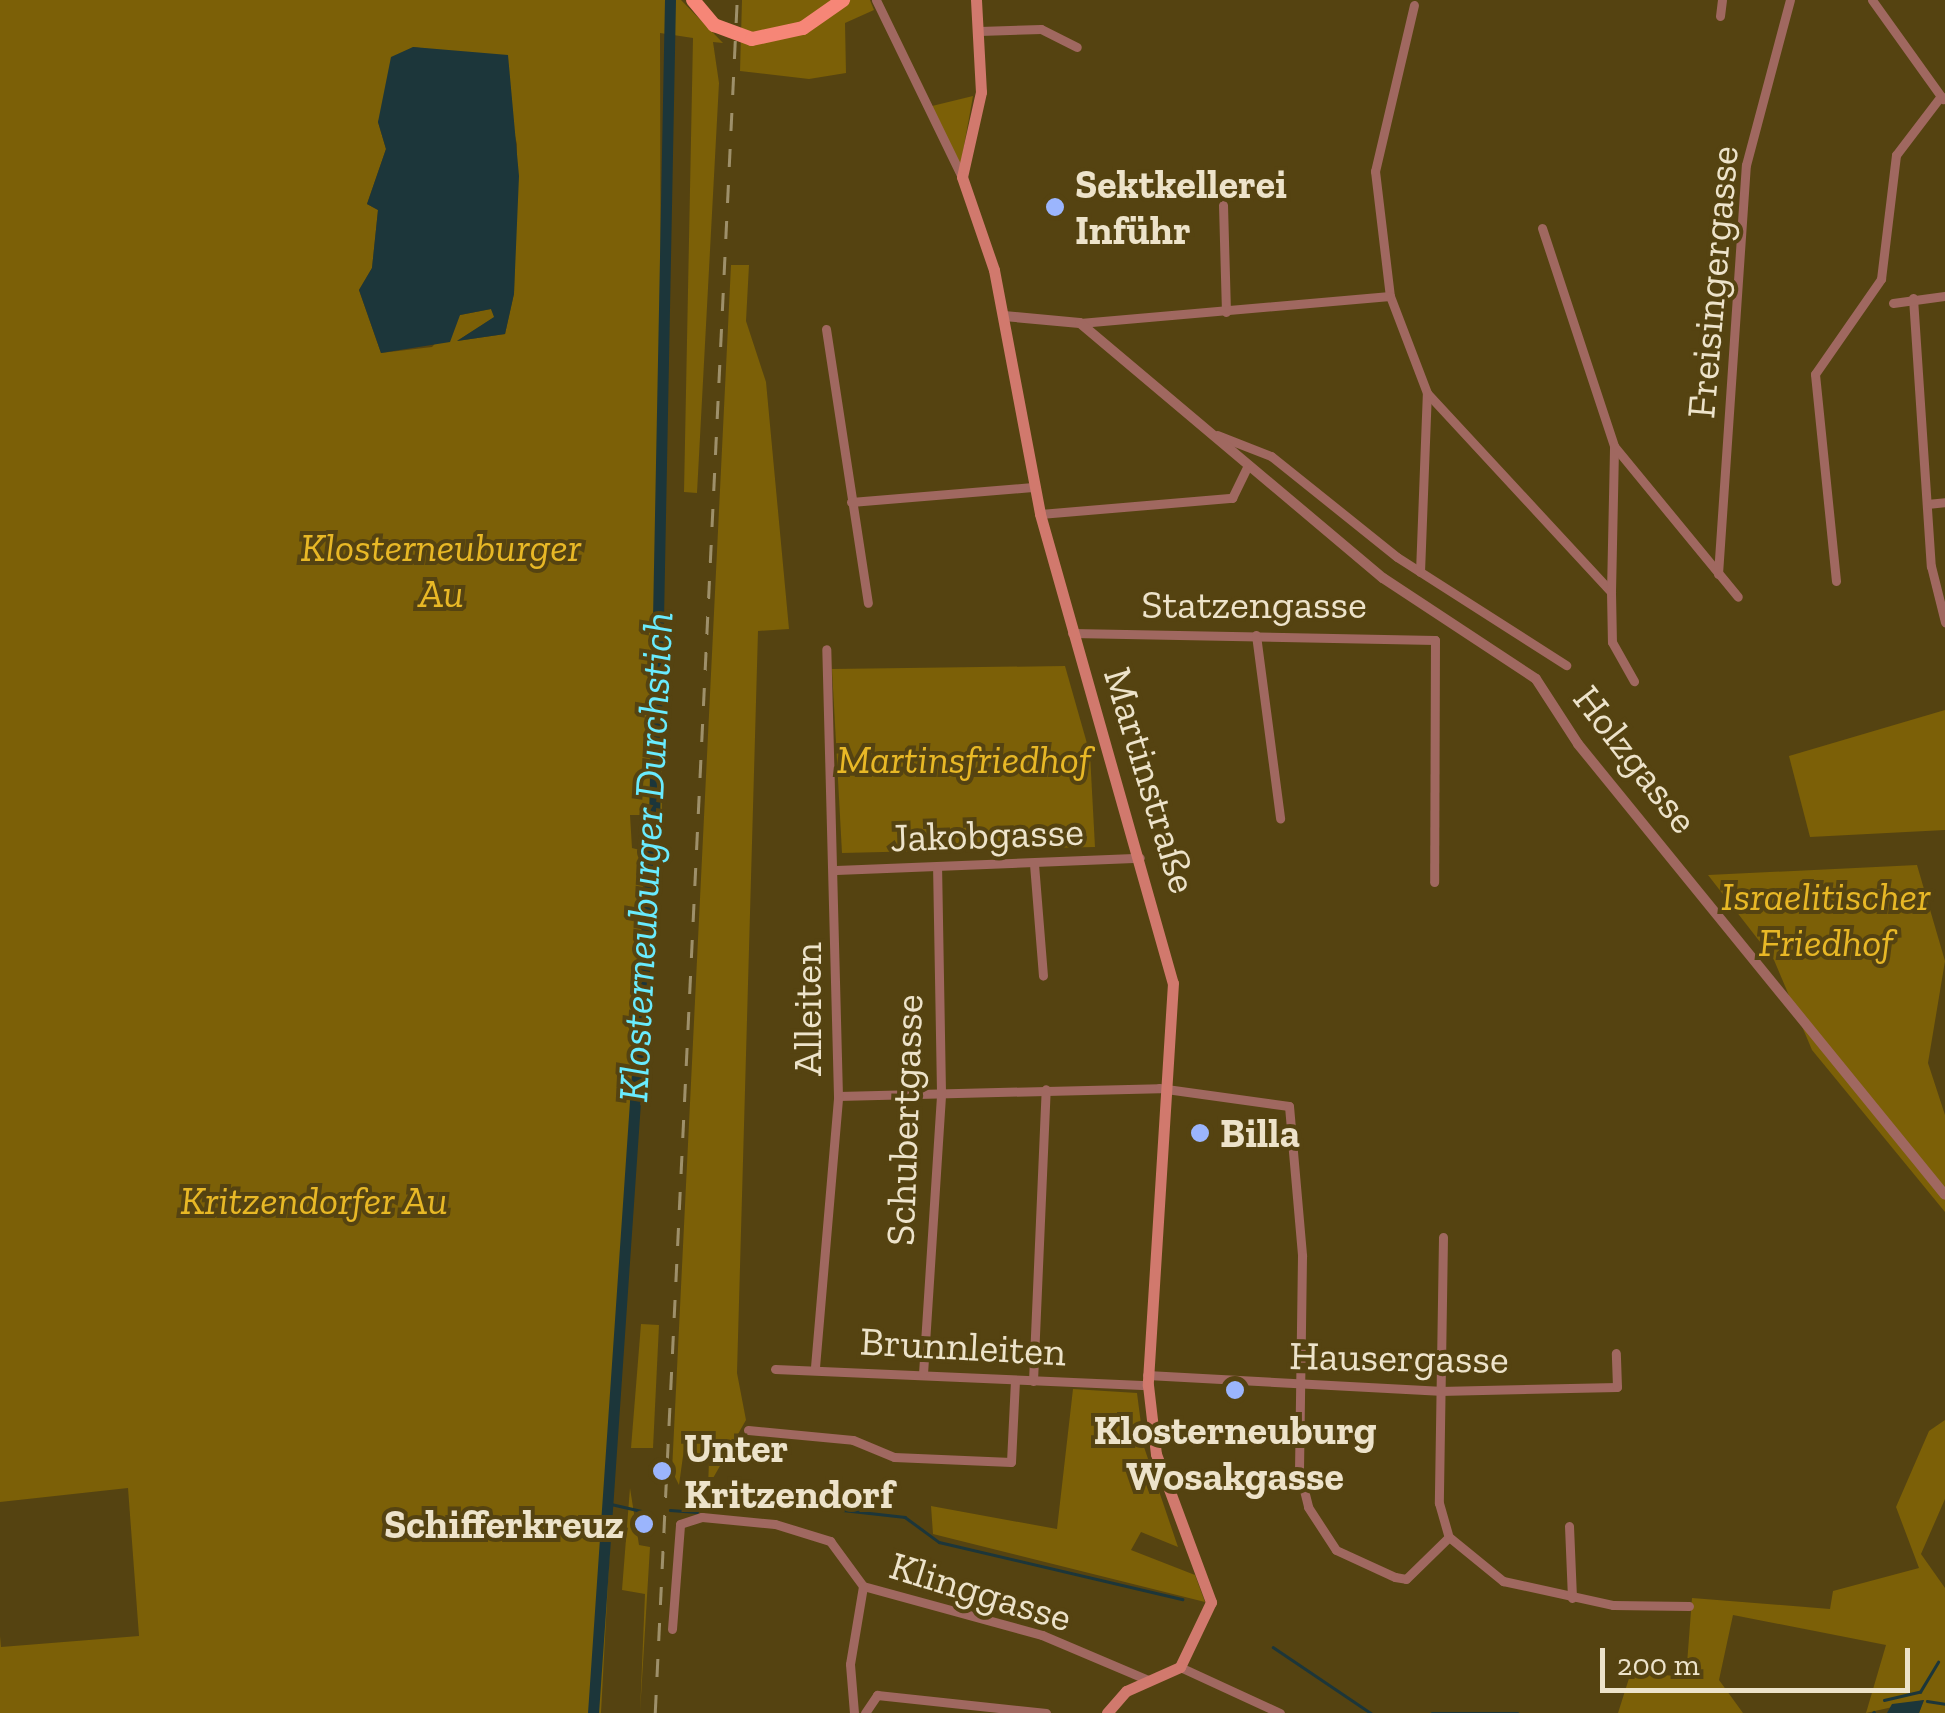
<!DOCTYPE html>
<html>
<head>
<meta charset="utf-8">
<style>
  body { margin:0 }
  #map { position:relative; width:1945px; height:1713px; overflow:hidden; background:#554311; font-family:"Zilla Slab",serif }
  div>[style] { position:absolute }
  .green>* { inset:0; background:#7c6007 }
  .water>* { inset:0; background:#1c363a }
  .stream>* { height:2.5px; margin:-1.25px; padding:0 1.25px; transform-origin:1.25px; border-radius:1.25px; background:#1c363a }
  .canal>* { height:11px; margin:-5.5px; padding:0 5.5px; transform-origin:5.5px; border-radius:5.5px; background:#1c363a }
  .minor>* { height:9px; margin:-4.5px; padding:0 4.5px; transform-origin:4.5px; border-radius:4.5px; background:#a06860 }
  .tertiary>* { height:10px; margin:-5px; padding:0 5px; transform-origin:5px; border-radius:5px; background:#a06860 }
  .secondary>* { height:11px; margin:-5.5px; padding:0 5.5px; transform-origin:5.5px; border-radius:5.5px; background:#d1796d }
  .rail>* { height:2.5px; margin-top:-1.25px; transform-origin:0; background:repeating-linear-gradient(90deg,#9e906a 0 18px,transparent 0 36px) }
  .primary-bridge>* { height:14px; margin:-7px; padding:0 7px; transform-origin:7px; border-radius:7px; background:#f68677 }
  .dots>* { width:28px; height:28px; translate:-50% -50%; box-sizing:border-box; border:5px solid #554311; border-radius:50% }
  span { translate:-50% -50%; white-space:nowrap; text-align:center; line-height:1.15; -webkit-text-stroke:8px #554311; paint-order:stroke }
  .poi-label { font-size:40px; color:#ede3ca; font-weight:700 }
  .left { translate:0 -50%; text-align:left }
  .right { translate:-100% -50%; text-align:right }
  .street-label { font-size:40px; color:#ede3ca }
  .park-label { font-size:40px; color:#e8b826; font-style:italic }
  .water-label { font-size:42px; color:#69ebfe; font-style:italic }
  .scale { position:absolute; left:1600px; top:1648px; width:310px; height:45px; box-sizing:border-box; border:5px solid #ede3ca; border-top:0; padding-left:12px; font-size:30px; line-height:35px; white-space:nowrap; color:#ede3ca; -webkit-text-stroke:8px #554311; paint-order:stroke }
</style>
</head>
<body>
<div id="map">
  <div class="green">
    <i style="clip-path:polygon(evenodd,0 0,681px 0,723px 43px,713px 42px,719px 83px,697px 493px,684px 492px,693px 38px,660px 33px,662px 815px,630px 815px,632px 848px,644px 851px,639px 1003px,601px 1713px,0 1713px,0 1636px,1px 1647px,139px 1636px,128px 1488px,0 1502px,0 0,413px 47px,495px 58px,517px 144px,514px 293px,505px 334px,457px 341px,495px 317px,491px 309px,460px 315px,432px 347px,381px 353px,359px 290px,372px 268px,378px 210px,367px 204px,386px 149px,378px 122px,413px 47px)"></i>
    <i style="clip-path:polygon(742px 0,870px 0,874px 10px,845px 23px,846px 73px,809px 79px,740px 71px)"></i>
    <i style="clip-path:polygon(973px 96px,960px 168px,932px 106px)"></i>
    <i style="clip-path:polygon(731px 265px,749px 265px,746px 321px,766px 382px,789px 629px,758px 631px,737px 1373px,746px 1420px,708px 1487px,709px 1461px,684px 1449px,679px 1485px,672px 1471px)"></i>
    <i style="clip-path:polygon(1065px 666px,1090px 754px,1095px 847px,842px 853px,832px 669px)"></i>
    <i style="clip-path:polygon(1945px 710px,1945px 830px,1810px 837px,1789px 756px)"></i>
    <i style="clip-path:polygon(1917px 865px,1945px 961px,1928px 1063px,1945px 1115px,1945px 1212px,1812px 1050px,1774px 960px,1708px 875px)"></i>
    <i style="clip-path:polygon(641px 1324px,659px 1325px,653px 1448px,631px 1448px)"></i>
    <i style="clip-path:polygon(1073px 1389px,1137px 1393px,1144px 1447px,1178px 1547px,1141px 1532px,1131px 1550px,1195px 1575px,1205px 1602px,933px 1534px,931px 1506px,1057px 1529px)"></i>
    <i style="clip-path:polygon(1945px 1420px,1945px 1499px,1921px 1554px,1945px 1588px,1945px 1713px,1919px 1713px,1924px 1700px,1866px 1713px,1886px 1645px,1733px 1615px,1719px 1680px,1743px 1713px,1618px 1713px,1631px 1672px,1686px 1677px,1692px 1598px,1830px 1609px,1833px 1591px,1919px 1568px,1896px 1507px,1929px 1431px)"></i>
    <i style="clip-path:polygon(630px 1488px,639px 1545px,650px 1547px,640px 1713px,645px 1594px,622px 1590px)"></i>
  </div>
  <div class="water">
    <i style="clip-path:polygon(413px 47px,508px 55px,519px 176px,514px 294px,505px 334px,457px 341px,494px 317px,491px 309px,460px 315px,450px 342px,381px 353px,359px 290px,372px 268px,378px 210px,367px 204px,386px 149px,378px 122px,391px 57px)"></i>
    <i style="clip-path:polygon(1924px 1700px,1919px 1713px,1887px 1713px,1892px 1704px)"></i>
  </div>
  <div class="stream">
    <i style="left:718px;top:1496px;width:188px;rotate:6.4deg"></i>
    <i style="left:905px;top:1517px;width:42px;rotate:36.3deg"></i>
    <i style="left:939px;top:1542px;width:250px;rotate:13.2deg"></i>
    <i style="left:611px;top:1504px;width:32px;rotate:13deg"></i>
    <i style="left:705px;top:1506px;width:10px;rotate:-37deg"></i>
    <i style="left:670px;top:1510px;width:27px;rotate:4deg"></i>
    <i style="left:1273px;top:1647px;width:118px;rotate:34deg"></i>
    <i style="left:1884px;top:1700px;width:37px;rotate:-13deg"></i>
    <i style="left:1920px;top:1692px;width:35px;rotate:-59deg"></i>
    <i style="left:1927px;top:1701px;width:18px;rotate:9deg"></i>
    <i style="left:1432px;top:1713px;width:86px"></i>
    <i style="left:1873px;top:1713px;width:1px;rotate:-45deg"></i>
  </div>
  <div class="canal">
    <i style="left:593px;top:1713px;width:890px;rotate:-86.07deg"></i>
    <i style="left:654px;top:825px;width:825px;rotate:-88.89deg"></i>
  </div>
  <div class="minor">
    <i style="left:876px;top:0;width:197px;rotate:64.1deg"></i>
    <i style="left:1872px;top:0;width:122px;rotate:54.4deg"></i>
    <i style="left:1414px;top:5px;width:171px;rotate:103.2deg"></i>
    <i style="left:1375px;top:171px;width:126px;rotate:83.2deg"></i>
    <i style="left:1390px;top:296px;width:104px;rotate:69.1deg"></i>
    <i style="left:1720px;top:16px;width:16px;rotate:-83deg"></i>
    <i style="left:979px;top:31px;width:62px;rotate:-1.8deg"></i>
    <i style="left:1041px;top:29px;width:40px;rotate:26.6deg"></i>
    <i style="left:1223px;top:205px;width:107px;rotate:88.4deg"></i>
    <i style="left:1542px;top:228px;width:230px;rotate:71.7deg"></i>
    <i style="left:1913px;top:298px;width:269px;rotate:86.2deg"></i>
    <i style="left:1931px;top:566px;width:58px;rotate:76deg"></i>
    <i style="left:1893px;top:303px;width:52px;rotate:-7.7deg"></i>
    <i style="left:1080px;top:323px;width:311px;rotate:-5deg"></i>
    <i style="left:826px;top:329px;width:277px;rotate:81.3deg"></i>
    <i style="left:1217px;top:435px;width:58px;rotate:21.3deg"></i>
    <i style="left:1271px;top:456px;width:161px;rotate:38.7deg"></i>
    <i style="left:1397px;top:557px;width:201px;rotate:32.6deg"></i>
    <i style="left:851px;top:502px;width:185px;rotate:-4.7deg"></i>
    <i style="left:1927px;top:504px;width:18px;rotate:-6deg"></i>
    <i style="left:1040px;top:514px;width:193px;rotate:-4.8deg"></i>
    <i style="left:1232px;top:498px;width:37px;rotate:-64deg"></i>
    <i style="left:1420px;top:572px;width:179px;rotate:-87.8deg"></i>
    <i style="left:1427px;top:393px;width:271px;rotate:47.2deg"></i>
    <i style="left:1611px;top:592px;width:50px;rotate:88.9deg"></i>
    <i style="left:1612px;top:642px;width:45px;rotate:60.6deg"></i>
    <i style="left:1718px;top:574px;width:410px;rotate:-86.1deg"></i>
    <i style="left:1746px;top:165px;width:171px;rotate:-75.1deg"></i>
    <i style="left:1836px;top:581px;width:208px;rotate:-95.8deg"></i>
    <i style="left:1815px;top:374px;width:116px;rotate:-55.2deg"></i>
    <i style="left:1881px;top:279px;width:125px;rotate:-83.1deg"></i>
    <i style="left:1896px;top:155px;width:74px;rotate:-52.7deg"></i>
    <i style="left:1611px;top:592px;width:146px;rotate:-88.8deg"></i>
    <i style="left:1614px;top:446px;width:195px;rotate:50.6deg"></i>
    <i style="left:1072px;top:633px;width:363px;rotate:1.1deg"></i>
    <i style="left:1435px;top:640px;width:242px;rotate:90.2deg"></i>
    <i style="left:1256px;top:635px;width:185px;rotate:82.5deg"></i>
    <i style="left:1034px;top:864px;width:112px;rotate:85.4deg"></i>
    <i style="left:836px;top:870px;width:304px;rotate:-2.3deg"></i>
    <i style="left:838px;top:1096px;width:321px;rotate:-1.4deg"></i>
    <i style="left:1159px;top:1088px;width:131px;rotate:7.9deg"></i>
    <i style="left:1289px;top:1106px;width:151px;rotate:85deg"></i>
    <i style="left:1302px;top:1256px;width:214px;rotate:90.8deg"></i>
    <i style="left:1299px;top:1470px;width:38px;rotate:76deg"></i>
    <i style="left:1308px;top:1507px;width:51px;rotate:56.9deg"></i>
    <i style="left:1336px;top:1550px;width:65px;rotate:24.6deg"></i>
    <i style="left:1395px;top:1577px;width:11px;rotate:10deg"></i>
    <i style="left:1406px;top:1579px;width:60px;rotate:-44.3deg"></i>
    <i style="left:1443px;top:1237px;width:266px;rotate:90.9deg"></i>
    <i style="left:1439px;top:1503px;width:35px;rotate:74deg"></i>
    <i style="left:1449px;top:1537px;width:70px;rotate:39.2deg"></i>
    <i style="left:1503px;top:1581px;width:113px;rotate:12.3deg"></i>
    <i style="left:1613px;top:1605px;width:76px;rotate:0.8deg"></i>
    <i style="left:815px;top:1367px;width:272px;rotate:-85.1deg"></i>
    <i style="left:838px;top:1096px;width:447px;rotate:-91.5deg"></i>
    <i style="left:775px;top:1369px;width:373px;rotate:2.5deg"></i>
    <i style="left:923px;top:1374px;width:283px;rotate:-86.3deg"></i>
    <i style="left:941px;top:1092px;width:225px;rotate:-91deg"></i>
    <i style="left:1147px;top:1375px;width:292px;rotate:3.1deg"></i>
    <i style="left:1439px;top:1391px;width:178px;rotate:-1.3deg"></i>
    <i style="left:1617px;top:1387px;width:34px;rotate:-92deg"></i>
    <i style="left:1033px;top:1381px;width:292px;rotate:-87.5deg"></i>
    <i style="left:748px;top:1430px;width:105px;rotate:5.4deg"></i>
    <i style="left:853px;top:1440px;width:44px;rotate:22.5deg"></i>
    <i style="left:894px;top:1457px;width:117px;rotate:2.4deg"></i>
    <i style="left:1011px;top:1462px;width:82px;rotate:-87.2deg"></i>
    <i style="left:1569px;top:1526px;width:72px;rotate:87.6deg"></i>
    <i style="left:672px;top:1629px;width:105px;rotate:-85.6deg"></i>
    <i style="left:680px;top:1524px;width:23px;rotate:-18deg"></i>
    <i style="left:702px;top:1517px;width:73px;rotate:5.5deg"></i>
    <i style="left:775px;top:1524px;width:58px;rotate:17.2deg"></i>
    <i style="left:830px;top:1541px;width:56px;rotate:53.7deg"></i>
    <i style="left:863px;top:1586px;width:186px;rotate:15.3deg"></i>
    <i style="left:1042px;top:1635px;width:115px;rotate:23deg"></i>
    <i style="left:1180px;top:1667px;width:110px;rotate:24.7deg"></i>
    <i style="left:854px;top:1713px;width:49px;rotate:-94.7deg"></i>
    <i style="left:850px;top:1664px;width:79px;rotate:-80.5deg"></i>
    <i style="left:865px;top:1713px;width:22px;rotate:-56deg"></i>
    <i style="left:877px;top:1695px;width:170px;rotate:6.1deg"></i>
  </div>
  <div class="tertiary">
    <i style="left:1004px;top:316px;width:76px;rotate:5.3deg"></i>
    <i style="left:1080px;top:323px;width:396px;rotate:40.1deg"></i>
    <i style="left:1383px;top:578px;width:183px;rotate:33.4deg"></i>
    <i style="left:1536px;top:679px;width:77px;rotate:57.1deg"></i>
    <i style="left:1578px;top:744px;width:581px;rotate:50.86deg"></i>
  </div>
  <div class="secondary">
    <i style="left:976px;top:0;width:92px;rotate:86.9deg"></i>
    <i style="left:981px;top:92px;width:87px;rotate:102.6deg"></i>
    <i style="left:962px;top:177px;width:98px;rotate:71deg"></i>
    <i style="left:994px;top:270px;width:248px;rotate:79.3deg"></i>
    <i style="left:1040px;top:514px;width:487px;rotate:74.2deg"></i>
    <i style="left:1173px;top:983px;width:403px;rotate:93.6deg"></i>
    <i style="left:1148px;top:1385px;width:69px;rotate:83.4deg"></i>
    <i style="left:1156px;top:1454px;width:158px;rotate:69.6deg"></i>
    <i style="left:1211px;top:1602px;width:72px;rotate:115.5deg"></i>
    <i style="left:1180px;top:1667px;width:59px;rotate:156deg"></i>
    <i style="left:1126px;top:1691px;width:29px;rotate:131deg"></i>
  </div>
  <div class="rail">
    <i style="left:655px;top:1713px;width:1715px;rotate:-87.26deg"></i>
  </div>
  <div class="primary-bridge">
    <i style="left:693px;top:0;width:33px;rotate:50deg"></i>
    <i style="left:714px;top:25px;width:40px;rotate:20.2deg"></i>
    <i style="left:752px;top:39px;width:52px;rotate:-12.2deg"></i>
    <i style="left:803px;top:28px;width:49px;rotate:-35deg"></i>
  </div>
  <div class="dots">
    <i style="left:1055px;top:207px;background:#9bb5fd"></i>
    <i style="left:1200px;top:1133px;background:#9bb5fd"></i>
    <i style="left:1235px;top:1390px;background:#9bb5fd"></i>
    <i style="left:662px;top:1471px;background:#9bb5fd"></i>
    <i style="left:644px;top:1524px;background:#9bb5fd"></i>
  </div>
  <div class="poi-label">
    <span class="left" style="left:1075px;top:207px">Sektkellerei<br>Inführ</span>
    <span class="left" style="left:1220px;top:1133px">Billa</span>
    <span style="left:1235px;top:1453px">Klosterneuburg<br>Wosakgasse</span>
    <span class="left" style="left:684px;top:1471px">Unter<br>Kritzendorf</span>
    <span class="right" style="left:624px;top:1524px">Schifferkreuz</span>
  </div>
  <div class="street-label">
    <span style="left:1712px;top:282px;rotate:-85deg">Freisingergasse</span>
    <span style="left:1254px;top:604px">Statzengasse</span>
    <span style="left:1636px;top:759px;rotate:52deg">Holzgasse</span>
    <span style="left:1151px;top:780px;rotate:73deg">Martinstraße</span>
    <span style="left:987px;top:834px;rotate:-2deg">Jakobgasse</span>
    <span style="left:807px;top:1009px;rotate:-90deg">Alleiten</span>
    <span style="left:904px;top:1120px;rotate:-88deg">Schubertgasse</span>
    <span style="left:963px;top:1346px;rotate:3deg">Brunnleiten</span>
    <span style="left:1399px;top:1357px;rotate:1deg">Hausergasse</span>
    <span style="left:981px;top:1591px;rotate:17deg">Klinggasse</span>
  </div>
  <div class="park-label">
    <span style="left:441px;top:570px">Klosterneuburger<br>Au</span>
    <span style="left:964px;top:759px">Martinsfriedhof</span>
    <span style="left:1826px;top:919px">Israelitischer<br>Friedhof</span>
    <span style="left:314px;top:1200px">Kritzendorfer Au</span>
  </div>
  <div class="water-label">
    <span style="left:646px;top:857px;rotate:-87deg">Klosterneuburger Durchstich</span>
  </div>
  <div class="scale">200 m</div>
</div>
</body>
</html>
